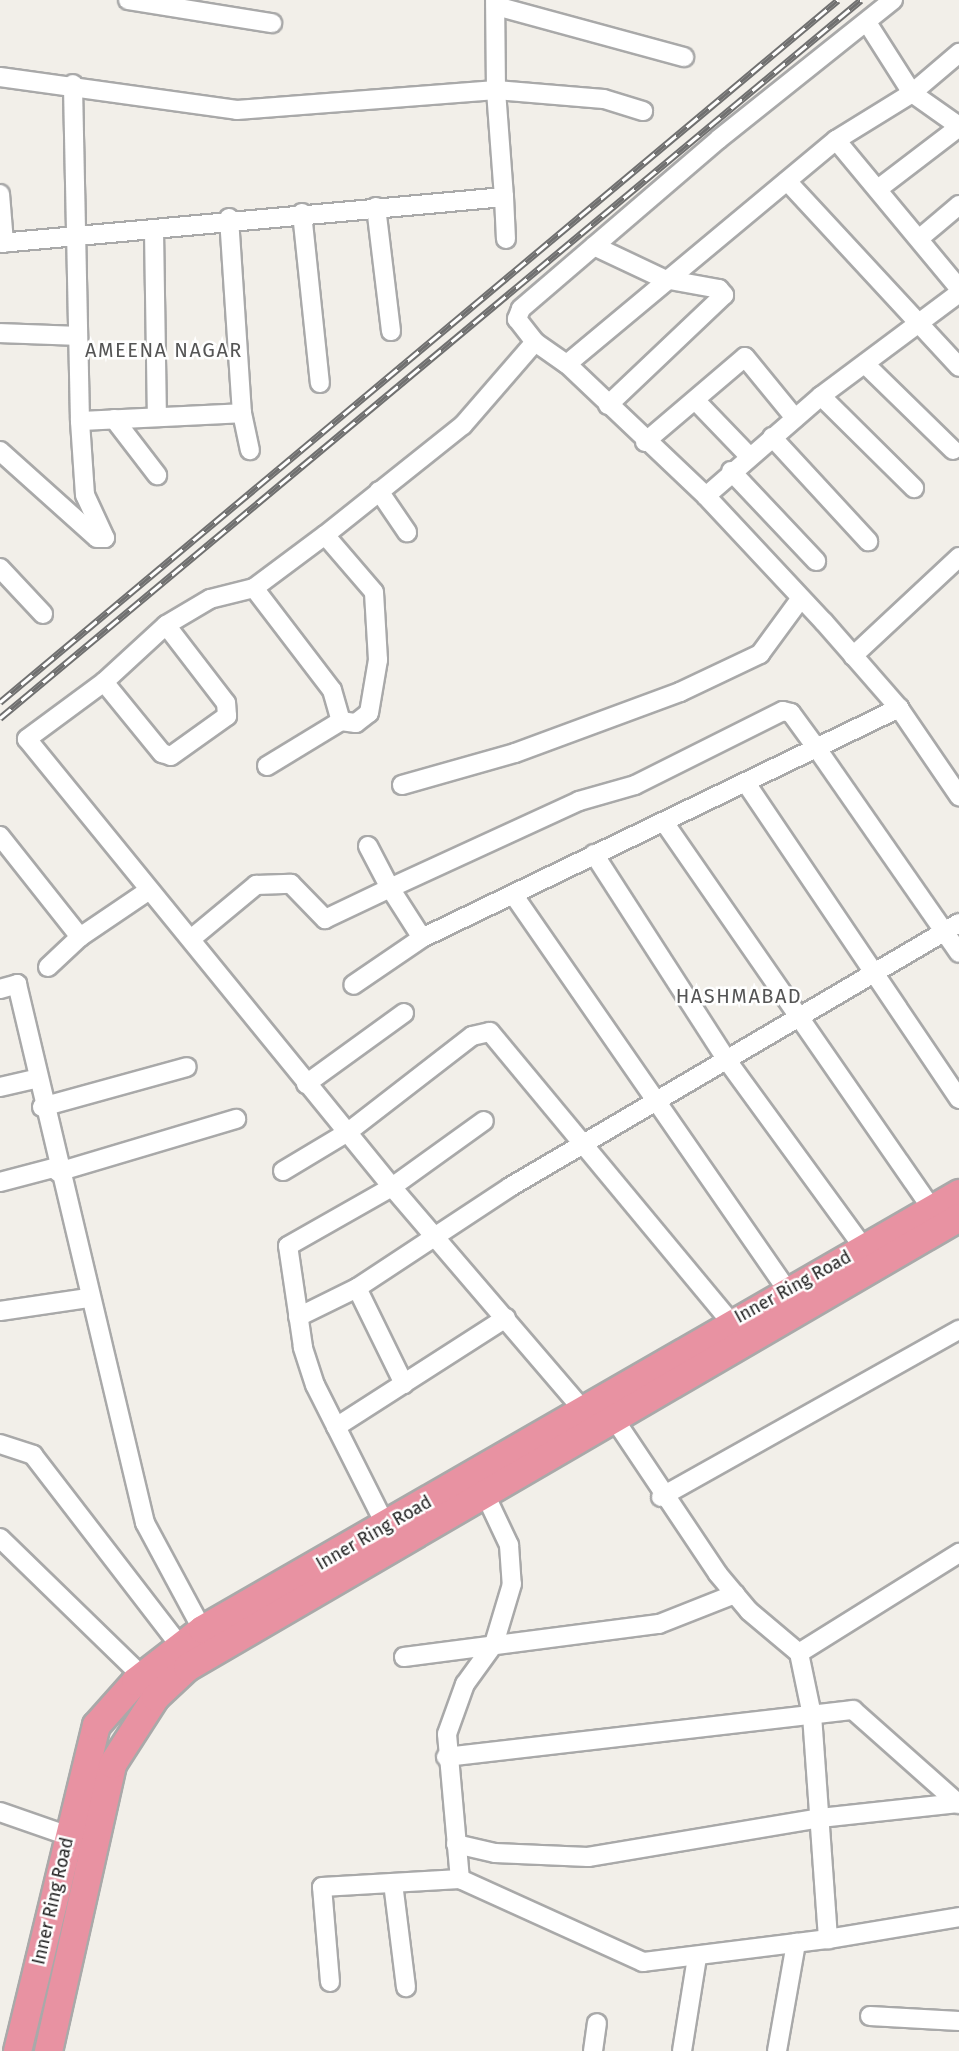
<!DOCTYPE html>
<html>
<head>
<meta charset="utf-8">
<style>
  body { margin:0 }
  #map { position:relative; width:959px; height:2051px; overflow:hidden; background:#f2efe9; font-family:"Fira Sans",sans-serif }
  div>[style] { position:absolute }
  .roads { filter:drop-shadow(2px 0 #a9a9a9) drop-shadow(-2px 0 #a9a9a9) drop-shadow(0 2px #a9a9a9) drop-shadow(0 -2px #a9a9a9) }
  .minor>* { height:18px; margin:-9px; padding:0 9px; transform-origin:9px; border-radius:9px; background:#fff }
  .highway>* { height:27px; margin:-13.5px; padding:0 13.5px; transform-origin:13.5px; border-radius:13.5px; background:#e892a2 }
  .rail>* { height:7px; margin-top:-3.5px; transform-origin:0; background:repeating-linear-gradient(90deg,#fff 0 14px,#707070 0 28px); box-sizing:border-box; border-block:2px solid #707070 }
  span { translate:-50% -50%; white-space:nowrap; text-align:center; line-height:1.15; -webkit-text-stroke:5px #fff; paint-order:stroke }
  .street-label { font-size:18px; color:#222 }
  .neighbourhood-label { font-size:20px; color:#555; letter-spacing:1.5px }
</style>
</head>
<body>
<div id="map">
  <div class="roads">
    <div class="minor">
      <i style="left:128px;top:0;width:146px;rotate:9.1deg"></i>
      <i style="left:893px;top:0;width:223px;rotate:141.4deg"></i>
      <i style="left:719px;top:139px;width:261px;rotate:139.4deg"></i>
      <i style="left:521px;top:309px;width:11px;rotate:112deg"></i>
      <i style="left:517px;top:319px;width:29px;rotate:52deg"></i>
      <i style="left:535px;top:342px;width:39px;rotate:35deg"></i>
      <i style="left:567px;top:364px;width:192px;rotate:43.5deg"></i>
      <i style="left:706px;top:496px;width:173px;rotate:46.9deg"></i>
      <i style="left:824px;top:622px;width:114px;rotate:48.9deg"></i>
      <i style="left:899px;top:708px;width:107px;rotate:55.7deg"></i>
      <i style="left:496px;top:6px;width:195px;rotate:15.2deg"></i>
      <i style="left:868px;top:24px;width:82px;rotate:57.5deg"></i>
      <i style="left:912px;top:93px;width:57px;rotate:35.1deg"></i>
      <i style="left:0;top:77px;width:239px;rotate:7.9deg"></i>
      <i style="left:237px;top:110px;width:260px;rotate:-4.4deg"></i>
      <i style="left:496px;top:90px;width:90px;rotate:-90.6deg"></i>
      <i style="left:836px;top:140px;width:192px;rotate:50.3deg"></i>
      <i style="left:787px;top:181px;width:253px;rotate:47.2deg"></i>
      <i style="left:878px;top:189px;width:102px;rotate:-37.4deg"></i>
      <i style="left:0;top:194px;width:49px;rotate:85.3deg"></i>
      <i style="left:504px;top:197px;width:42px;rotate:87.3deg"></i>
      <i style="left:376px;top:207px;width:125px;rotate:83.1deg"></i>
      <i style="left:302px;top:213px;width:171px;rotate:84deg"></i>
      <i style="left:229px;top:218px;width:195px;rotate:86.2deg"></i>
      <i style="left:242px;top:413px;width:38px;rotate:78deg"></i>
      <i style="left:154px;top:231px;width:186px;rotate:89.1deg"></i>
      <i style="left:920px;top:238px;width:51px;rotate:-40.2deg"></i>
      <i style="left:0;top:243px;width:506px;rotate:-5.21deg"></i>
      <i style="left:504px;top:197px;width:107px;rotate:-94.3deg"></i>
      <i style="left:496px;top:90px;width:108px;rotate:4.8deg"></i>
      <i style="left:604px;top:99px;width:41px;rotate:17.1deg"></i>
      <i style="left:594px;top:246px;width:77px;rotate:25.2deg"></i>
      <i style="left:664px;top:279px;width:56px;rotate:10.3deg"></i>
      <i style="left:719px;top:289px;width:8px;rotate:50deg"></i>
      <i style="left:724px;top:295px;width:160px;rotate:136.5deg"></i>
      <i style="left:0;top:333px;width:78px;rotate:2.2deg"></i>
      <i style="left:535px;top:342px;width:110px;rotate:130.9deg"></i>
      <i style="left:463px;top:425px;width:176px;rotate:141.4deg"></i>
      <i style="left:325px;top:535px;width:89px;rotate:143.3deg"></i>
      <i style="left:254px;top:588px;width:45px;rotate:166deg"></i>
      <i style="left:210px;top:599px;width:51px;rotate:149.4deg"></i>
      <i style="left:166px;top:625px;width:84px;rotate:137.4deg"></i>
      <i style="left:104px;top:682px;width:96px;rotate:143.5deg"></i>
      <i style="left:27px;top:739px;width:578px;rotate:50.83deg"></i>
      <i style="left:392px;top:1187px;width:304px;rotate:49.4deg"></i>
      <i style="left:567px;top:364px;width:350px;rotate:-39.8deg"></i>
      <i style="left:836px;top:140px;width:89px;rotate:-31.7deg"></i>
      <i style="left:912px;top:93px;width:62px;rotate:-40.4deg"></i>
      <i style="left:865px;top:364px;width:123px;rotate:44.3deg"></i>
      <i style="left:821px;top:396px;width:131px;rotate:44.7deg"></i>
      <i style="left:697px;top:402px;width:76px;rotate:46.1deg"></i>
      <i style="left:114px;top:419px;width:71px;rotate:52.5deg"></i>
      <i style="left:80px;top:421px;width:162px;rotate:-2.8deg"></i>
      <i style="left:772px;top:437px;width:142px;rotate:47.3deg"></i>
      <i style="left:645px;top:442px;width:131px;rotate:-40.4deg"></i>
      <i style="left:745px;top:357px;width:79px;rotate:50.7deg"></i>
      <i style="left:0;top:451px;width:130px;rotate:41.9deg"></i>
      <i style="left:97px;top:538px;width:8px"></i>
      <i style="left:105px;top:538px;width:47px;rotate:-114.9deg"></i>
      <i style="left:85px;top:495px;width:74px;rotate:-93.9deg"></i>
      <i style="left:80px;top:421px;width:337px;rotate:-91.2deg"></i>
      <i style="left:731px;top:471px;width:124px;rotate:46.6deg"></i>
      <i style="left:379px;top:491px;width:50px;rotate:55.7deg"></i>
      <i style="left:706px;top:496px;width:152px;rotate:-41deg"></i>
      <i style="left:821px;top:396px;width:172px;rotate:-36.7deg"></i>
      <i style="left:0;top:568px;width:63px;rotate:46.9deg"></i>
      <i style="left:254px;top:588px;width:128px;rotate:52.6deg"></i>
      <i style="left:332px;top:690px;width:32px;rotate:74deg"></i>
      <i style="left:853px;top:656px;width:145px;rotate:-43deg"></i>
      <i style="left:104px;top:682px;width:92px;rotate:50.8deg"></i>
      <i style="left:162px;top:753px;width:9px;rotate:18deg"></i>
      <i style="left:171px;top:756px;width:69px;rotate:-35.5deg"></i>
      <i style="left:227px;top:716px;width:13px;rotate:-94deg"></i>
      <i style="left:226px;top:703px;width:98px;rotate:-127.6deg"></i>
      <i style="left:267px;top:766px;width:87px;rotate:-31.3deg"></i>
      <i style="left:341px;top:721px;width:15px;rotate:8deg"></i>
      <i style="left:356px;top:723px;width:16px;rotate:-38deg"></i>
      <i style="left:369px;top:713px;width:54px;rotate:-80.4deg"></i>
      <i style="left:378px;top:660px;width:68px;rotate:-93.4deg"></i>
      <i style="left:374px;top:592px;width:75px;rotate:-130.7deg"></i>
      <i style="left:746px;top:783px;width:381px;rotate:56deg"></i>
      <i style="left:402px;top:785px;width:117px;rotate:-15.8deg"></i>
      <i style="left:515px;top:753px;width:176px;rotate:-20.3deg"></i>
      <i style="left:680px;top:692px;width:89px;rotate:-25.4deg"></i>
      <i style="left:760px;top:654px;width:69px;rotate:-53.8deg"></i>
      <i style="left:664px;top:822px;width:469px;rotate:55.3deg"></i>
      <i style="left:0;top:836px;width:129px;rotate:51.6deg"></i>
      <i style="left:368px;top:846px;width:47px;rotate:62.4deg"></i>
      <i style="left:390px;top:888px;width:208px;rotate:-24.7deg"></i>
      <i style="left:579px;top:801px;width:58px;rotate:-15.9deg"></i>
      <i style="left:635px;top:785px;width:165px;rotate:-26.6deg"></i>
      <i style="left:783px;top:711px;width:8px;rotate:14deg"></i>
      <i style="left:791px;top:713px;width:46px;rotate:53.9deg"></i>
      <i style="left:818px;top:750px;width:247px;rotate:55.2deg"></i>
      <i style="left:594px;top:854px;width:244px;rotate:57.2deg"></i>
      <i style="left:726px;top:1059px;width:233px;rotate:53.9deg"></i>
      <i style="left:515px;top:897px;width:479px;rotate:55.3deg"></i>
      <i style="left:422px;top:938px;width:530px;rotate:-25.74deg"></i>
      <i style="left:191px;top:939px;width:85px;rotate:-39.7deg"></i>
      <i style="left:256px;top:885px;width:35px;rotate:-2deg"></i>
      <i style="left:291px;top:884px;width:49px;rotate:45.8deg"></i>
      <i style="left:325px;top:919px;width:72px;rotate:-25.5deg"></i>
      <i style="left:390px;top:888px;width:59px;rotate:57.4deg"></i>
      <i style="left:422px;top:938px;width:83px;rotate:145.7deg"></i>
      <i style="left:48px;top:967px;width:44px;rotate:-43.2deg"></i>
      <i style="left:80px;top:937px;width:82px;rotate:-34.1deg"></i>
      <i style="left:0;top:989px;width:18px;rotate:-16deg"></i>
      <i style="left:17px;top:984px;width:554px;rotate:76.64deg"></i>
      <i style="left:145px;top:1523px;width:120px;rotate:61.7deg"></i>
      <i style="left:306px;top:1084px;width:121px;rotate:-35.9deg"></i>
      <i style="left:0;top:1087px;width:39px;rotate:-13deg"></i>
      <i style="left:42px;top:1107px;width:150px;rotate:-15.4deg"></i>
      <i style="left:283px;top:1171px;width:76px;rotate:-31deg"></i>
      <i style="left:348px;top:1132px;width:157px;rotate:-37.7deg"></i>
      <i style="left:472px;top:1036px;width:18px;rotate:-13deg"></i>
      <i style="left:490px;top:1032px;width:377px;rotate:50.3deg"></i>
      <i style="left:58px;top:1172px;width:186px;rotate:-16.6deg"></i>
      <i style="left:0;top:1182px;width:59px;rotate:-14.7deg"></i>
      <i style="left:357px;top:1288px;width:107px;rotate:63.9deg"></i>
      <i style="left:0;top:1311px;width:89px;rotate:-8.4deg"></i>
      <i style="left:298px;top:1317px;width:66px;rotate:-26.2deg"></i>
      <i style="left:357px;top:1288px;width:183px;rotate:-33.4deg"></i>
      <i style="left:510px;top:1187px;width:521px;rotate:-30.45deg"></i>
      <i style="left:615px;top:1420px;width:185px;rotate:56.2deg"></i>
      <i style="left:718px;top:1574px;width:48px;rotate:50deg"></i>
      <i style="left:749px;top:1611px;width:65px;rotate:40deg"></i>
      <i style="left:799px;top:1653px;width:63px;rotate:78.2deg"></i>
      <i style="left:812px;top:1715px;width:225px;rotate:85.9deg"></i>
      <i style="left:828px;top:1939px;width:133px;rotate:-9.5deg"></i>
      <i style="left:336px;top:1427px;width:202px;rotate:-32.7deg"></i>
      <i style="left:0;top:1444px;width:35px;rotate:18deg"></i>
      <i style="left:33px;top:1455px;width:241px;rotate:52.4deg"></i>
      <i style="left:484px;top:1492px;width:59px;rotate:64.7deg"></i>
      <i style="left:509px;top:1545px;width:39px;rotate:86deg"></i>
      <i style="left:512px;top:1584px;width:63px;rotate:106.7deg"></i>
      <i style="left:494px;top:1644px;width:49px;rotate:125.9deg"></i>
      <i style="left:465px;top:1684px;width:53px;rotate:109.8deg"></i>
      <i style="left:447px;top:1734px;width:146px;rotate:84.9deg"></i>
      <i style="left:460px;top:1879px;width:201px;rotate:24.4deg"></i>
      <i style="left:643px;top:1962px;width:186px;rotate:-7.1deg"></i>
      <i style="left:661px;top:1497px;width:342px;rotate:-29.3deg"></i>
      <i style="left:386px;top:1526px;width:158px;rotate:-116.7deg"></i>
      <i style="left:315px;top:1385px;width:40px;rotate:-108deg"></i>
      <i style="left:303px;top:1347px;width:102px;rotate:-98.4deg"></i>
      <i style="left:288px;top:1246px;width:120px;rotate:-29.6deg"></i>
      <i style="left:392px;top:1187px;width:113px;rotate:-35.7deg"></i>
      <i style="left:0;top:1538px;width:198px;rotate:44.2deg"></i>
      <i style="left:799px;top:1653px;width:189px;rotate:-32deg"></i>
      <i style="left:404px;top:1657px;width:257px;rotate:-7.4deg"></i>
      <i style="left:659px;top:1624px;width:82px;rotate:-21.5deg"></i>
      <i style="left:446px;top:1757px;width:410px;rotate:-6.6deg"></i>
      <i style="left:853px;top:1710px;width:142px;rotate:41.6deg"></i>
      <i style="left:0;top:1812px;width:73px;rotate:19.2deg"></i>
      <i style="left:456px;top:1844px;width:40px;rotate:13deg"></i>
      <i style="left:495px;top:1853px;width:93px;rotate:2.5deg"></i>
      <i style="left:588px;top:1857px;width:235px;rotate:-9.5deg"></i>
      <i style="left:820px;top:1818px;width:139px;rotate:-6.2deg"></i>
      <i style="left:393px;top:1883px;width:105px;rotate:82.9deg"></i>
      <i style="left:330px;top:1982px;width:95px;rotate:-94.8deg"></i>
      <i style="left:322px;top:1887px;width:138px;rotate:-3.3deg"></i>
      <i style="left:870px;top:2016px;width:89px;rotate:3.2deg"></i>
      <i style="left:593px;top:2051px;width:28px;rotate:-82deg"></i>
      <i style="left:682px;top:2051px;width:95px;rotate:-80.9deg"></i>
      <i style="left:777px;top:2051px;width:110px;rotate:-80deg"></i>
    </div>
    <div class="highway">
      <i style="left:17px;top:2051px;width:335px;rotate:-76.4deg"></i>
      <i style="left:96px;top:1725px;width:59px;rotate:-48.4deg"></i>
      <i style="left:135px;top:1681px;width:85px;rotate:-37.8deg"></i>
      <i style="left:202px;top:1629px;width:874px;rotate:-29.94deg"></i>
      <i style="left:48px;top:2051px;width:294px;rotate:-77.4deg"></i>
      <i style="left:112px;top:1764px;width:80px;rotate:-57.3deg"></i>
      <i style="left:155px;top:1697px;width:44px;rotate:-43.2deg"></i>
      <i style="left:187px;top:1667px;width:894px;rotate:-30.24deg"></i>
    </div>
  </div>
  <div class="rail">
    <i style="left:0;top:702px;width:1093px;rotate:-39.95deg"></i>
    <i style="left:0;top:718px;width:1121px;rotate:-39.83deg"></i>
  </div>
  <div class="street-label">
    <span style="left:793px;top:1287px;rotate:-29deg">Inner Ring Road</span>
    <span style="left:374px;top:1533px;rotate:-30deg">Inner Ring Road</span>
    <span style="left:53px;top:1901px;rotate:-77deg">Inner Ring Road</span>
  </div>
  <div class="neighbourhood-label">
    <span style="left:164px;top:350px">AMEENA NAGAR</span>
    <span style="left:739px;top:996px">HASHMABAD</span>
  </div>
</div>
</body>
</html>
